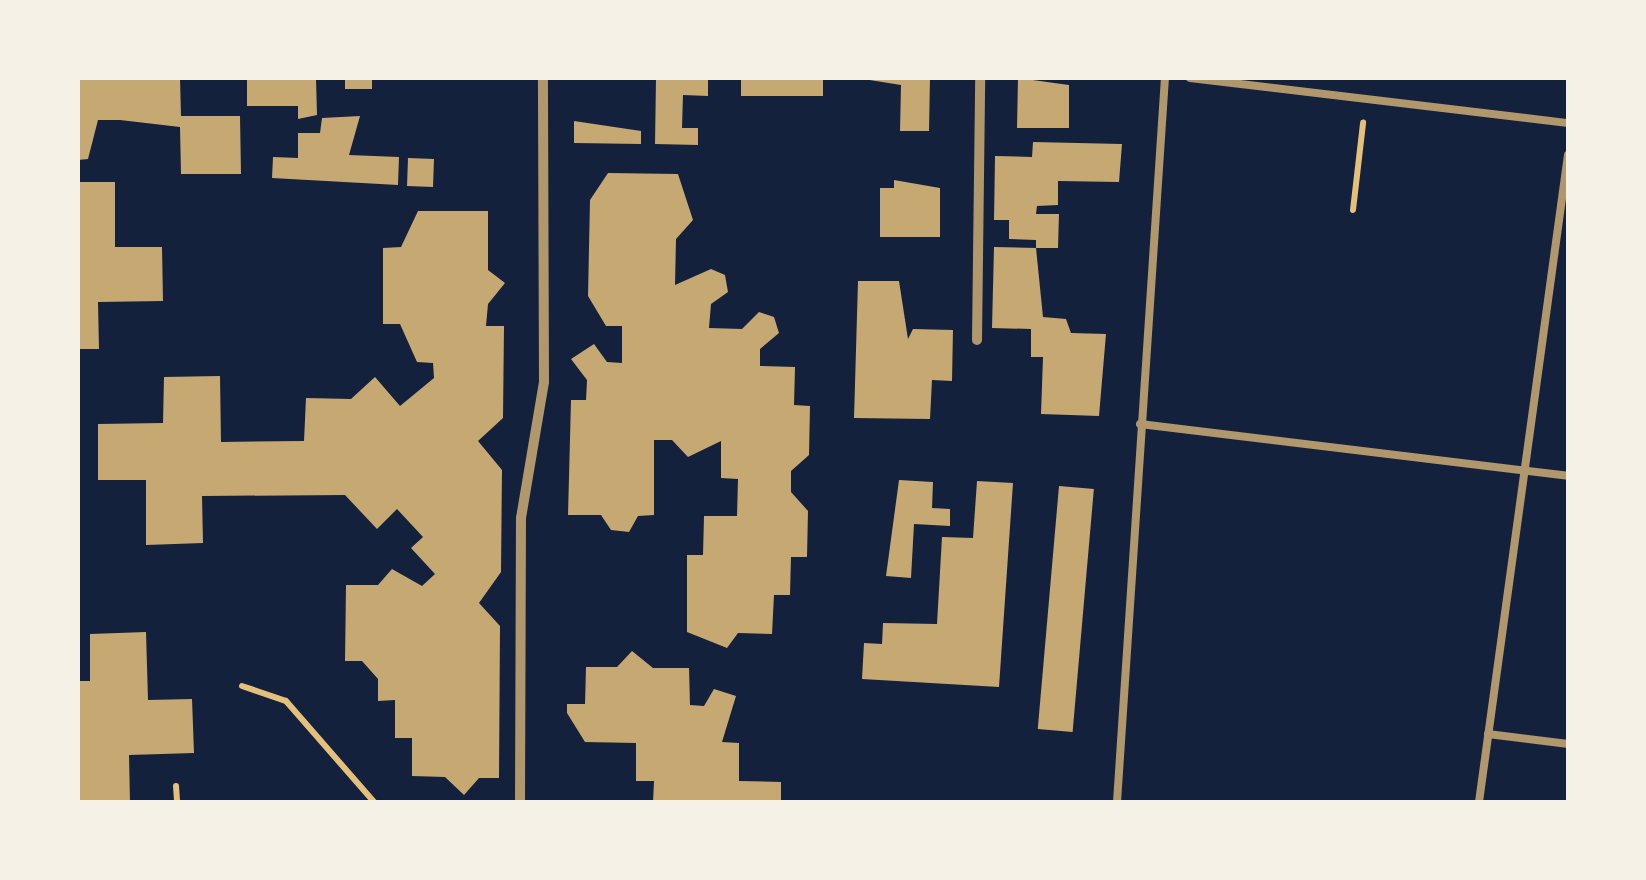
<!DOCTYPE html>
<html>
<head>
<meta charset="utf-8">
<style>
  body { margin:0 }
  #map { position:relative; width:1646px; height:880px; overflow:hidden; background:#14213d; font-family:"IBM Plex Sans",sans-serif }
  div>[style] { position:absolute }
  .building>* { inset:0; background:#c6a872; transform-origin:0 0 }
  .path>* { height:6px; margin:-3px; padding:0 3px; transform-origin:3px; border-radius:3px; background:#e5c07b }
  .service>* { height:8px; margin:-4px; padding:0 4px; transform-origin:4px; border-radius:4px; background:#b1986c }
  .minor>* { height:10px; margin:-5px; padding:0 5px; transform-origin:5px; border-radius:5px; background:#b1986c }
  span { translate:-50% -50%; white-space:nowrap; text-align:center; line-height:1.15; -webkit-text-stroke:8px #f6f1e7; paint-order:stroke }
  .frame { position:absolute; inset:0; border:80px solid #f6f1e7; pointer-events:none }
</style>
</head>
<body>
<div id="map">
  <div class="building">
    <i style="clip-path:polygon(78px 78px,180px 78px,181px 116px,240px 116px,241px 174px,181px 174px,180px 127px,120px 120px,98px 120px,88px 159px,78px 160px)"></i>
    <i style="clip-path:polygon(247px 78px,316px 78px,317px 115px,298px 119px,298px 106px,247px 106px)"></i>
    <i style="left:345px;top:78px;width:27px;height:11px"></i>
    <i style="clip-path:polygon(656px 78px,708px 78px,708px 96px,683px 95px,682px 128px,698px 128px,698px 145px,655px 144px)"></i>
    <i style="left:741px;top:78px;width:82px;height:18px"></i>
    <i style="clip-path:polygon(857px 78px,930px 78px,929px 131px,900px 131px,901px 85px)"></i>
    <i style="clip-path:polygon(1018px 78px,1069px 85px,1069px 128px,1017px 128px)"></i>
    <i style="clip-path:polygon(360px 116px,349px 155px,399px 157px,398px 185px,272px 178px,273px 157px,298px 158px,298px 133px,320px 133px,322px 118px)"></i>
    <i style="clip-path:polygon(574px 121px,641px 131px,641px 144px,574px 143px)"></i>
    <i style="clip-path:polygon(1033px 142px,1122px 144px,1119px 182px,1058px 181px,1058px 205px,1037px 206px,1036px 214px,1059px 214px,1058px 248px,1036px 248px,1043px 317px,1066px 319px,1071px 333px,1106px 334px,1099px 416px,1041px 414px,1043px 357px,1031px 357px,1031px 329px,992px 328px,994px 247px,1036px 248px,1036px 240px,1009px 239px,1009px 220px,994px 220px,995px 156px,1032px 157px)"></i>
    <i style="left:408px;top:158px;width:26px;height:28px;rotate:2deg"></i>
    <i style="clip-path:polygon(608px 173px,678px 174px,693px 220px,676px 239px,675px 285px,711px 269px,725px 275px,728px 292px,711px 304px,709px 328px,742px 329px,759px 312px,774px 317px,779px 333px,760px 349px,760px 366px,795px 367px,794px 405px,810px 406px,809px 455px,791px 471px,791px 492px,808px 511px,807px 557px,791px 557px,790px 595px,774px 595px,772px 634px,738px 633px,727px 648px,687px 632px,687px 555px,703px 555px,704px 516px,737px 516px,738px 479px,721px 478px,721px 441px,688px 457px,672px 440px,654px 440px,654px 515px,638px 516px,629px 532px,611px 530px,601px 515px,568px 515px,571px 400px,586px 400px,587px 380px,571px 359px,594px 344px,607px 362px,622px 363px,622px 326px,606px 326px,588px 296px,590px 200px)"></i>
    <i style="clip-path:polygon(894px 180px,940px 188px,940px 237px,880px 237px,880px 188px,894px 188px)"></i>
    <i style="clip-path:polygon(78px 182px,115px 182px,115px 247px,162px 247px,163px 301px,98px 302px,99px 349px,78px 349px)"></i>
    <i style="clip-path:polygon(418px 211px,488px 211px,488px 270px,505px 283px,488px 304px,486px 326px,504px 326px,503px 418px,478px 441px,502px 470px,501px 572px,479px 603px,500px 626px,499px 778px,479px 778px,464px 795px,445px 777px,412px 776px,412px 738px,395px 738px,395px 700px,378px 701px,378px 679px,362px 661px,345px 661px,346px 585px,378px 585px,392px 569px,422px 586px,435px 574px,411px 548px,423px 537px,397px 509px,377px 529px,345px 495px,202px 496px,203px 543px,146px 545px,146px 480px,98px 480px,98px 424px,163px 423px,164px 377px,220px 376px,221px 442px,304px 441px,306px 398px,351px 399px,375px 377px,400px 406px,434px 378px,433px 363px,417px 362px,400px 324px,383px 324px,383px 248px,401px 247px)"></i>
    <i style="clip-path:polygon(858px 281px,899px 281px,908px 339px,913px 329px,953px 330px,952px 381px,932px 380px,930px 419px,854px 418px)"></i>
    <i style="clip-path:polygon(899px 480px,933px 482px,932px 508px,950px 509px,950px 526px,914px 524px,911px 578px,886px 576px)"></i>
    <i style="clip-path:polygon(977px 481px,1013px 483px,999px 687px,862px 679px,864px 643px,882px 644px,883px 623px,937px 624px,942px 537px,973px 538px)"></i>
    <i style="left:1059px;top:486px;width:35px;height:244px;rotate:5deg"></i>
    <i style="clip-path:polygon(146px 632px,148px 700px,192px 699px,194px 753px,129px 755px,130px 802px,78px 802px,78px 681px,90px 681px,90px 634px)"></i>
    <i style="clip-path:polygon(632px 651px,653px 668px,689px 668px,690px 705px,704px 706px,714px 689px,736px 696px,722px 742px,739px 743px,739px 781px,781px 782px,781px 802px,653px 802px,654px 781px,636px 781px,636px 743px,585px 742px,567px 713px,567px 704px,585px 704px,586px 667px,617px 667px)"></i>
  </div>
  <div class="path">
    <i style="left:1353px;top:210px;width:88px;rotate:-83.4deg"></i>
    <i style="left:242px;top:686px;width:46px;rotate:18.8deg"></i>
    <i style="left:286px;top:701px;width:134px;rotate:48.9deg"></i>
    <i style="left:176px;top:786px;width:16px;rotate:86deg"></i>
  </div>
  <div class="service">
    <i style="left:1190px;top:78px;width:381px;rotate:6.8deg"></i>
    <i style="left:1140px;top:424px;width:431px;rotate:6.9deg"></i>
    <i style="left:1488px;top:734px;width:81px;rotate:7.1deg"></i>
    <i style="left:1117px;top:802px;width:726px;rotate:-86.21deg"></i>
    <i style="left:1479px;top:802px;width:653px;rotate:-82.17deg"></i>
  </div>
  <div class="minor">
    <i style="left:977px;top:340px;width:262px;rotate:-89.3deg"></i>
    <i style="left:520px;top:802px;width:284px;rotate:-89.8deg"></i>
    <i style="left:521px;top:518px;width:138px;rotate:-80.4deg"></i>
    <i style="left:544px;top:382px;width:304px;rotate:-90.2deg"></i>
  </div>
  <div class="frame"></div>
</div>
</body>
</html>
